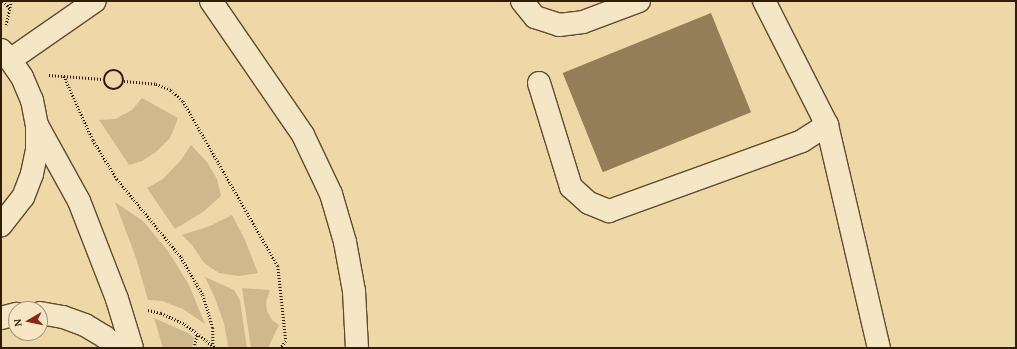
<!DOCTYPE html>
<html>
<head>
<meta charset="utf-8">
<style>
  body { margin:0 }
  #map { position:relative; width:1017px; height:349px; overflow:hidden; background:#efd8a8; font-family:"Gentium Book Plus",serif }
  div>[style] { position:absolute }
  .green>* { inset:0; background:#cfb88c }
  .building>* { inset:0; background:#937e58; transform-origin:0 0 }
  .path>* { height:2.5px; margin-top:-1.25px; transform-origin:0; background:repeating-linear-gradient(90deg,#301c02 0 1px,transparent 0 3px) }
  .path>.ring { margin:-1.25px; padding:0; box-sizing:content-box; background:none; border:2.5px solid #301c02; border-radius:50% }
  .roads { filter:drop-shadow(1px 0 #604b2c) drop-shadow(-1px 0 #604b2c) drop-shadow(0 1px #604b2c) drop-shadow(0 -1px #604b2c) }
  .minor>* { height:22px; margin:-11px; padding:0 11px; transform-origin:11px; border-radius:11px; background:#f5e6c6 }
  span { translate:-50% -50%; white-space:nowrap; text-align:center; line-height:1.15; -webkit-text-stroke:3px #f5e6c6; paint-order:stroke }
  .frame { position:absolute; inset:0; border:2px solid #301c02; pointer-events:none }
  .north { position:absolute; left:8px; top:301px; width:40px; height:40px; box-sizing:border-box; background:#f5e6c6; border:1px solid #a69578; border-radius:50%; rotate:261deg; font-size:11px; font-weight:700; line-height:16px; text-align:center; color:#301c02 }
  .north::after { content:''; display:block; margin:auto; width:14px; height:18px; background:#8f2418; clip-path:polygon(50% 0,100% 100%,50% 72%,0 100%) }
</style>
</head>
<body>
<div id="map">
  <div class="green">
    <i style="clip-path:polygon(142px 98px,178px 118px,170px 138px,156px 152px,142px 161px,129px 165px,99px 120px,115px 119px,132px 110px)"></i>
    <i style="clip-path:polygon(191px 145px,207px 162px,217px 179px,221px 196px,203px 212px,175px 229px,147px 188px,163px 179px,181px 160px)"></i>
    <i style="clip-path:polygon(115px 202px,143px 221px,168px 251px,189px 285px,205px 324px,183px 309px,162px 301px,148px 300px,136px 258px)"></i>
    <i style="clip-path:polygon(232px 215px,245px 240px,258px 273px,239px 276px,219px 273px,204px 263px,192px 245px,182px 235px,210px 226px)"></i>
    <i style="clip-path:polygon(205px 277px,234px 290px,240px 300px,247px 348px,231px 348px,228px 346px,224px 323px,214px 296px)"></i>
    <i style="clip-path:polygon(242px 288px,270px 290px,266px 302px,267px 311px,272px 320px,279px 325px,268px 348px,251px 348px)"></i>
    <i style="clip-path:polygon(154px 318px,190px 334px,194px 338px,192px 348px,163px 348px)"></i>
  </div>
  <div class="building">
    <i style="left:711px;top:13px;width:107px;height:160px;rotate:68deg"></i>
  </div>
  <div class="path">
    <i style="left:3px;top:1px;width:10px;rotate:45deg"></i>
    <i style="left:6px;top:25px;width:25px;rotate:-78deg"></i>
    <i class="ring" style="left:104px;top:70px;width:17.5px;height:17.5px"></i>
    <i style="left:49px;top:75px;width:54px;rotate:4.2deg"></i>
    <i style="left:64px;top:76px;width:70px;rotate:65.6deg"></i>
    <i style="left:93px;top:140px;width:46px;rotate:58.4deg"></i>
    <i style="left:117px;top:179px;width:101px;rotate:50.6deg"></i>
    <i style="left:181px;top:257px;width:44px;rotate:59.9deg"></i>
    <i style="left:203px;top:295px;width:34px;rotate:73deg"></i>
    <i style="left:213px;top:328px;width:17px;rotate:90deg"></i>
    <i style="left:124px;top:81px;width:32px;rotate:5deg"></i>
    <i style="left:156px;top:84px;width:16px;rotate:22deg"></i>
    <i style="left:171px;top:90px;width:16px;rotate:43deg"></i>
    <i style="left:183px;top:101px;width:190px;rotate:60.1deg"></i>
    <i style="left:278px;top:266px;width:75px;rotate:83.9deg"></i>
    <i style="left:286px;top:341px;width:9px;rotate:126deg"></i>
    <i style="left:148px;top:310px;width:13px;rotate:13deg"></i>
    <i style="left:161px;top:313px;width:26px;rotate:25deg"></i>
    <i style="left:185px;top:324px;width:39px;rotate:38deg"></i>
    <i style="left:194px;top:348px;width:15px;rotate:-79deg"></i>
  </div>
  <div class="roads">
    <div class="minor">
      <i style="left:211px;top:1px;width:163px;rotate:55.5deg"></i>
      <i style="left:303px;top:135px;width:65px;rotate:64.6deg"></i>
      <i style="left:331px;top:194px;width:50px;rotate:73.7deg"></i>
      <i style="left:345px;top:242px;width:50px;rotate:79.6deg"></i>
      <i style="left:354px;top:291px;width:57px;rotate:87deg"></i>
      <i style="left:522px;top:1px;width:21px;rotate:51deg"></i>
      <i style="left:535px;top:17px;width:25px;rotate:18deg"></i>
      <i style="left:559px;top:25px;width:24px;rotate:-7deg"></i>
      <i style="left:583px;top:22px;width:60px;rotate:-20.6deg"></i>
      <i style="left:1px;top:50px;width:10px;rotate:45deg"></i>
      <i style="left:8px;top:57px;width:24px;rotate:55deg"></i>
      <i style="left:22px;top:77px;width:25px;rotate:67deg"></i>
      <i style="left:32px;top:100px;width:25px;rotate:79deg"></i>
      <i style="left:37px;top:125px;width:25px;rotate:90deg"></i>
      <i style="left:37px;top:150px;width:25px;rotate:102deg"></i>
      <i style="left:32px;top:174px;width:25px;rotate:111deg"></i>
      <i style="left:23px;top:197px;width:36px;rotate:128deg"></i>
      <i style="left:10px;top:60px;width:103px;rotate:-34.8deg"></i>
      <i style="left:539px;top:83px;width:109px;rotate:72.9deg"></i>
      <i style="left:571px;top:187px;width:24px;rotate:42deg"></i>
      <i style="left:589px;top:203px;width:22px;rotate:22deg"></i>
      <i style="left:609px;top:211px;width:205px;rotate:-19.9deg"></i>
      <i style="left:802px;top:141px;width:30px;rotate:-33deg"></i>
      <i style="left:827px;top:125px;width:139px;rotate:-116.9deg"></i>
      <i style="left:37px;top:125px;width:87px;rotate:61.1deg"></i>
      <i style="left:79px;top:201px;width:105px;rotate:68.8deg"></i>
      <i style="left:117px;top:299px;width:51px;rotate:73deg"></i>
      <i style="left:827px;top:125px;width:229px;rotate:76.9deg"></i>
      <i style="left:40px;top:313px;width:23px;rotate:10deg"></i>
      <i style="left:63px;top:317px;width:23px;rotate:20deg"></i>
      <i style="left:85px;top:325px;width:23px;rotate:31deg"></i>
      <i style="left:105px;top:337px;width:16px;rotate:43deg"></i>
      <i style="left:1px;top:318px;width:16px;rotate:-15deg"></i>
    </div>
  </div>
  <div class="frame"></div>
  <div class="north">N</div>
</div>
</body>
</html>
